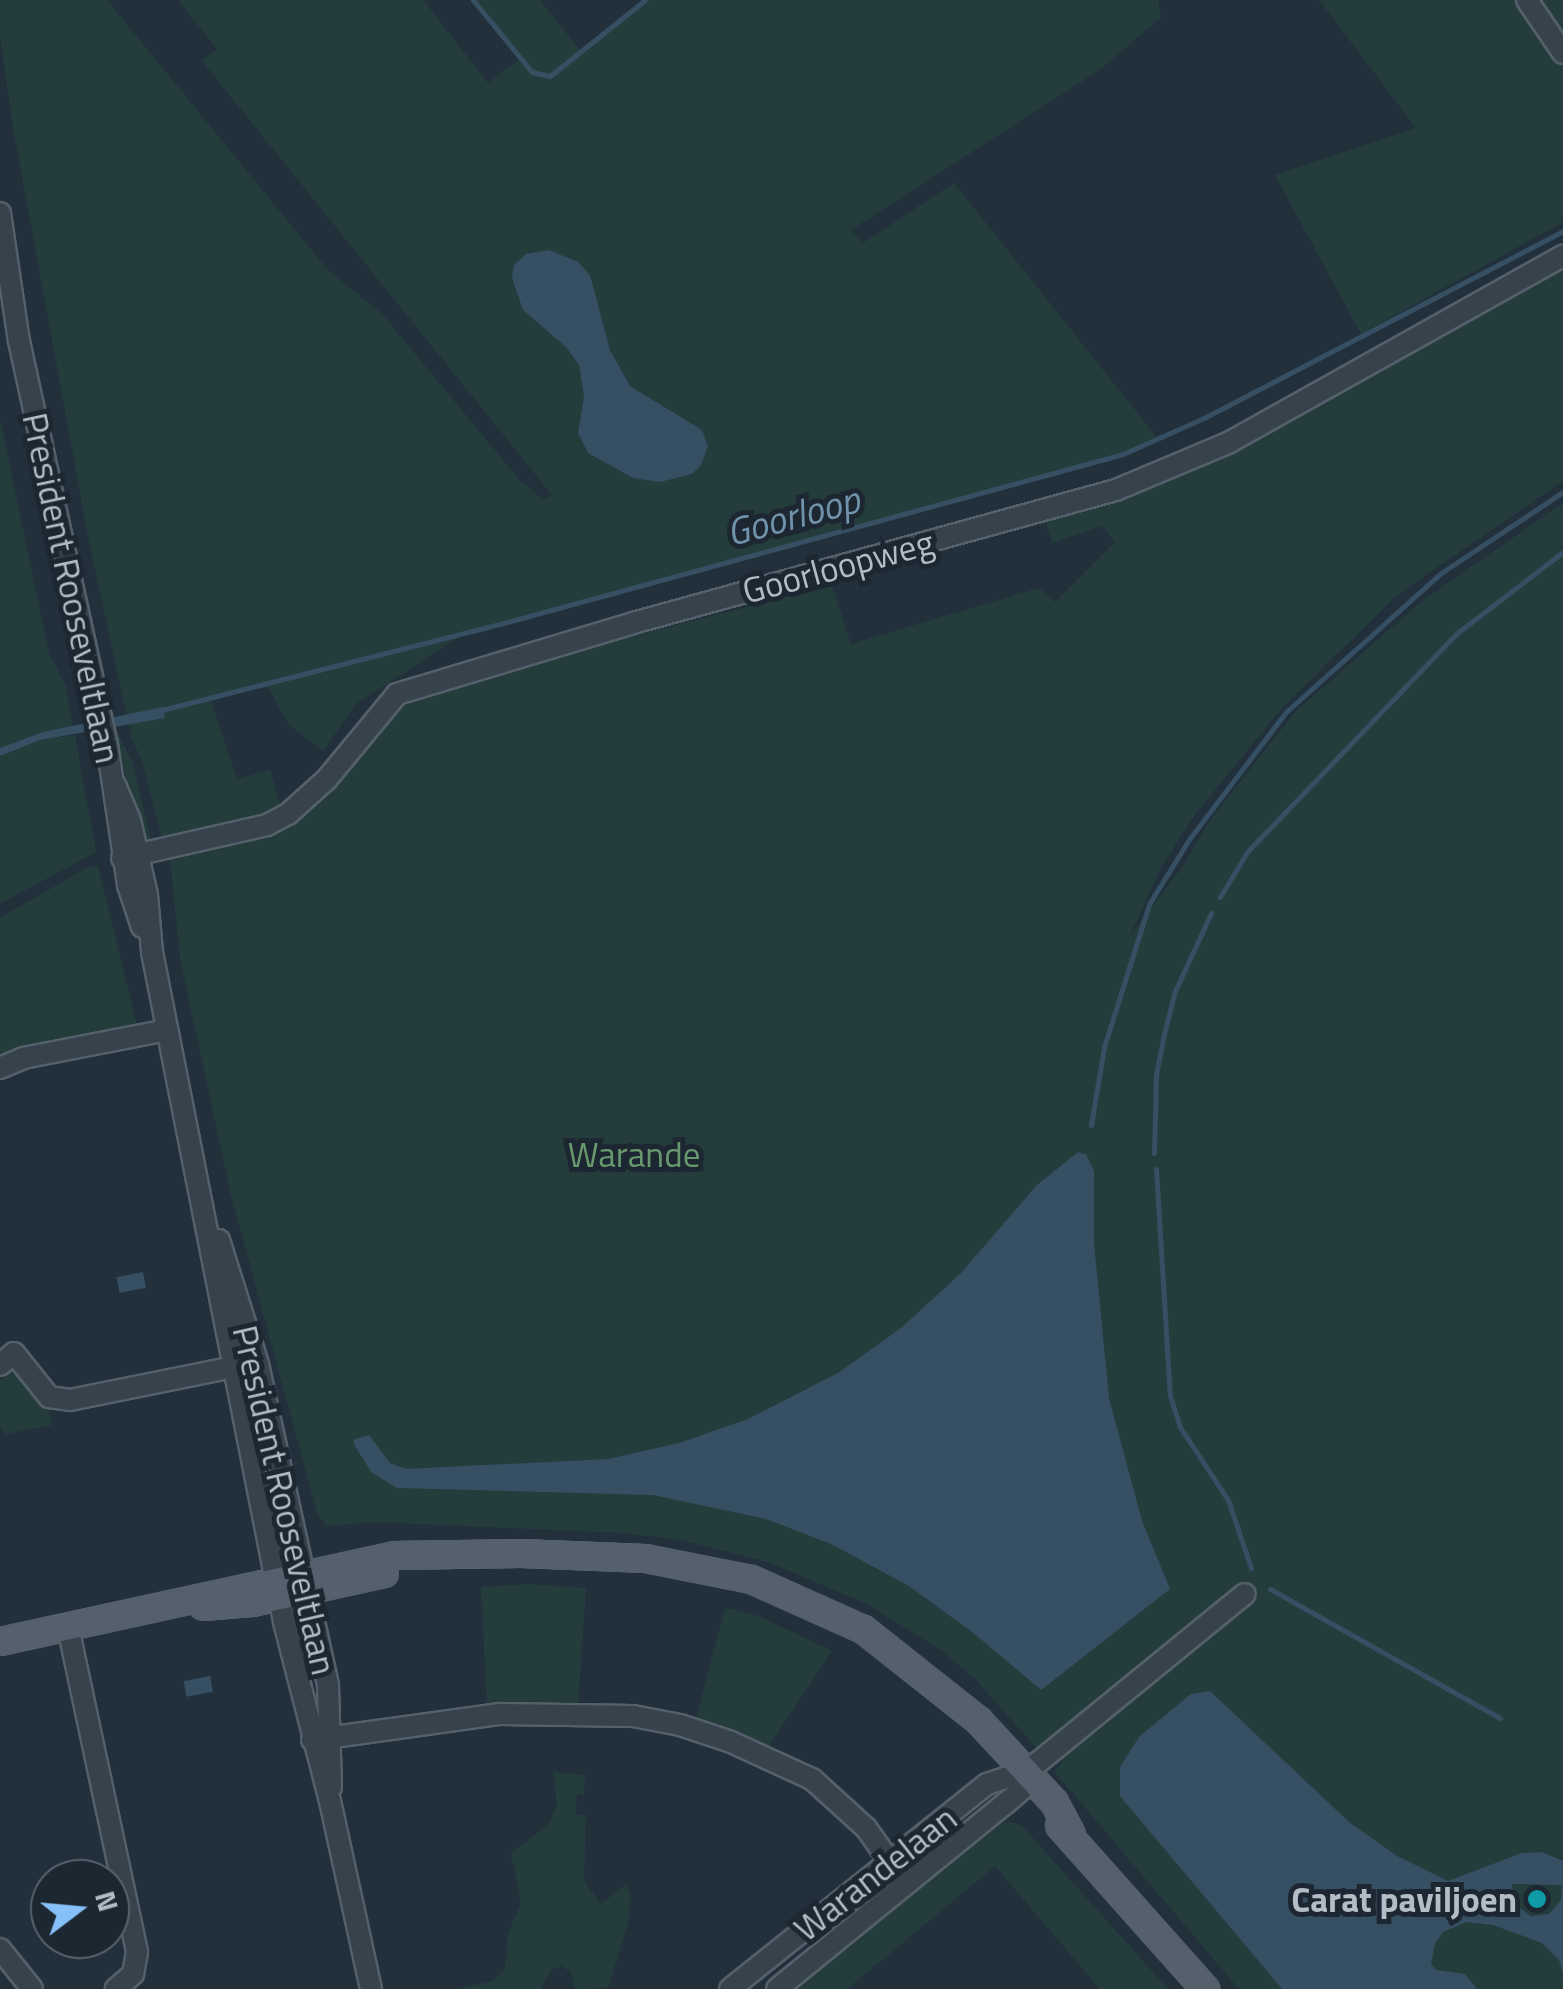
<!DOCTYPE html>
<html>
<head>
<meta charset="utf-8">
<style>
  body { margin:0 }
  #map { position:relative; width:1563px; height:1989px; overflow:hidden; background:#22303c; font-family:"Titillium Web",sans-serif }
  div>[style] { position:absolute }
  .green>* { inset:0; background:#243d3c }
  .water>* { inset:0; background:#364f63; transform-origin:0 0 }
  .stream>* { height:5px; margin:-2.5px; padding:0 2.5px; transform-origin:2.5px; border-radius:2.5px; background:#364f63 }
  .roads { filter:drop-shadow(2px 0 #54606a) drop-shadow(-2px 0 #54606a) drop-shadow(0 2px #54606a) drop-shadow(0 -2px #54606a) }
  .minor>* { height:20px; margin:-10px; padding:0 10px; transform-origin:10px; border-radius:10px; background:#36424c }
  .major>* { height:25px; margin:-12.5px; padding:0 12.5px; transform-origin:12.5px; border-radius:12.5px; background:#54616c }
  .dots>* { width:28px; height:28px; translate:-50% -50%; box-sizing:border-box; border:5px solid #1c2731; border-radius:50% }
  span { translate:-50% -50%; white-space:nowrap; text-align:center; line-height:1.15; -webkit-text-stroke:10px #1c2731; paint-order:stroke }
  .street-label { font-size:35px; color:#b2bdc7 }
  .park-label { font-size:35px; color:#68996e }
  .poi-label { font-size:35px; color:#b2bdc7; font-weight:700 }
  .right { translate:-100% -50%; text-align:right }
  .water-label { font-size:38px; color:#7192ab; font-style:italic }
  .north { position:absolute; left:30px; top:1859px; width:100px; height:100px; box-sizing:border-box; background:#1c2731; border:2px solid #58636d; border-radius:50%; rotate:74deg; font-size:28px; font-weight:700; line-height:40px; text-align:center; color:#b2bdc7 }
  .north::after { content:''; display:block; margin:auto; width:35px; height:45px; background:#86c0f8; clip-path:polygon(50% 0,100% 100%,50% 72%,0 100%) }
</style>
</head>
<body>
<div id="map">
  <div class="green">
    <i style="clip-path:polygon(evenodd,0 0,107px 0,327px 269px,382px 314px,519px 479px,543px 500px,552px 495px,202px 61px,217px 49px,178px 0,423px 0,488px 83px,521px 58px,474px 0,540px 0,581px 52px,646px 0,1158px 0,1161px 17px,1101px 69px,851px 230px,863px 243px,954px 183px,1159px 440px,1041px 478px,463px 634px,356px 704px,323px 751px,289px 725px,266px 684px,210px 697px,237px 779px,270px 770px,281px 806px,264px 815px,162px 838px,141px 758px,132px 740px,89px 542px,13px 127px,0 37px,0 0,523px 310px,603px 324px,610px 350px,630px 386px,685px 420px,633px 478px,588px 453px,578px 433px,584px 397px,579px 365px,566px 347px,523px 310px)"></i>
    <i style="clip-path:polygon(1319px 0,1522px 0,1563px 60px,1563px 222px,1361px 334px,1275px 175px,1416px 128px)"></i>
    <i style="clip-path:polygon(1533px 0,1563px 0,1563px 45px)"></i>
    <i style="clip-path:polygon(1563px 267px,1563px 481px,1397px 595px,1282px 708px,1193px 817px,1161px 868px,1130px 936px,1183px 866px,1210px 820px,1295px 712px,1422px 601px,1563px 503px,1563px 1989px,1239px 1989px,1054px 1771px,1063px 1761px,1049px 1744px,1040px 1752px,975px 1679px,944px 1652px,865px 1603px,768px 1562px,681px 1540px,622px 1533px,373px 1522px,327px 1526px,318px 1516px,231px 1195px,180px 959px,170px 860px,258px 837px,303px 817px,326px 798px,397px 710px,413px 701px,627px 629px,634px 636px,832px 585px,851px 644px,1039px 588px,1055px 602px,1115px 542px,1102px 526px,1052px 543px,1045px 519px,1074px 511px)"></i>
    <i style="clip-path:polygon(0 418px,49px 654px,66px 686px,73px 727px,43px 732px,0 748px)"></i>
    <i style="clip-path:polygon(114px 727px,132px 761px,151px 840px,141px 843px)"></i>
    <i style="clip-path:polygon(75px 735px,96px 852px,0 904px,0 756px,40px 740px)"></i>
    <i style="clip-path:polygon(98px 866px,137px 1025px,0 1062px,0 918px,88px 867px)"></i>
    <i style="clip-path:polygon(11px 1373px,19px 1373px,48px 1404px,52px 1425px,6px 1434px,0 1427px,0 1381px)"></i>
    <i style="clip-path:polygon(529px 1584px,586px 1588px,578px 1705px,487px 1705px,481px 1587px)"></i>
    <i style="clip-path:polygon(725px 1608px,759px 1616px,832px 1651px,767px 1749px,695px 1723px)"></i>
    <i style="clip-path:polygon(553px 1772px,585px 1775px,584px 1794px,577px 1794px,576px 1804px,576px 1815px,586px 1815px,584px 1881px,601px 1904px,626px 1884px,631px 1893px,628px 1924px,608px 1988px,575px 1989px,571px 1972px,561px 1966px,552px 1969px,540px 1989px,459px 1989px,493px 1981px,505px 1969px,508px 1933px,521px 1904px,511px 1853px,548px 1825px,557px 1805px)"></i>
    <i style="clip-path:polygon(1012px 1822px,1023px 1827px,1168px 1989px,1100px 1989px,995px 1866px,847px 1989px,794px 1989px,1001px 1824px)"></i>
  </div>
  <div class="water">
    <i style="clip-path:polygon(549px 250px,578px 262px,590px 275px,610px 350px,630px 386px,702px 430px,708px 446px,701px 465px,692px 474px,660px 482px,633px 478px,588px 453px,578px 433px,584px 397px,579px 365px,566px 347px,523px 310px,512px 278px,514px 265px,526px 254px)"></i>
    <i style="clip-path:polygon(163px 707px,165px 718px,40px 740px,0 756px,0 748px,43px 732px)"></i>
    <i style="clip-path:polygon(1078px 1152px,1086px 1154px,1094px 1171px,1094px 1243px,1109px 1398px,1142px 1521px,1170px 1589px,1041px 1690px,976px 1635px,909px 1586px,831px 1544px,766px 1519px,653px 1495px,397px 1488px,371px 1472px,355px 1446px,353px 1440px,369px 1435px,390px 1463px,406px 1469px,608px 1459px,679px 1443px,748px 1419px,838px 1373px,901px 1328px,960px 1274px,1037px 1185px)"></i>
    <i style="left:143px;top:1272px;width:16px;height:27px;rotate:79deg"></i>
    <i style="left:210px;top:1676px;width:16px;height:27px;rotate:79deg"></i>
    <i style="clip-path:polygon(evenodd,1210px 1691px,1349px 1822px,1397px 1856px,1448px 1881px,1522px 1853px,1542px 1852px,1563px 1861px,1563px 1974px,1559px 1960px,1542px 1943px,1493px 1925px,1466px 1922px,1443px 1932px,1435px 1944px,1431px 1964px,1436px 1970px,1465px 1974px,1477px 1989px,1282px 1989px,1120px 1796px,1120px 1767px,1139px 1737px,1191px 1694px,1210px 1691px,1512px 1884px,1562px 1885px,1561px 1900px,1549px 1914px,1531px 1916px,1515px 1905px,1512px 1884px)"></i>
  </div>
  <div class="stream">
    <i style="left:473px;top:0;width:93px;rotate:50.7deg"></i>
    <i style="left:532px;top:72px;width:18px;rotate:13deg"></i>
    <i style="left:550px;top:76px;width:122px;rotate:-38.7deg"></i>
    <i style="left:158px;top:711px;width:353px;rotate:-14.3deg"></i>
    <i style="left:500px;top:624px;width:646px;rotate:-15.26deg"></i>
    <i style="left:1123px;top:454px;width:89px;rotate:-24deg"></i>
    <i style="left:1204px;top:418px;width:405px;rotate:-27.5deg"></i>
    <i style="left:1220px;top:897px;width:52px;rotate:-59deg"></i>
    <i style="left:1247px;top:852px;width:302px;rotate:-46.2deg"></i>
    <i style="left:1456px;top:634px;width:135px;rotate:-37.5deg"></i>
    <i style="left:1091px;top:1125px;width:79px;rotate:-80.5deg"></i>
    <i style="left:1104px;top:1047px;width:150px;rotate:-72.5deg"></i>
    <i style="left:1149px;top:904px;width:78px;rotate:-58.2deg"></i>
    <i style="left:1190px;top:838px;width:158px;rotate:-52.7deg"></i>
    <i style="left:1286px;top:712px;width:208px;rotate:-41.9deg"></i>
    <i style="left:1441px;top:573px;width:146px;rotate:-33.6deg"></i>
    <i style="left:1154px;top:1153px;width:78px;rotate:-88.5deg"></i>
    <i style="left:1156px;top:1075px;width:42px;rotate:-79deg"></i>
    <i style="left:1164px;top:1034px;width:44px;rotate:-75.7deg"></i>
    <i style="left:1175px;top:991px;width:86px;rotate:-65.2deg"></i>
    <i style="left:1156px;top:1169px;width:227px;rotate:86.5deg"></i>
    <i style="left:1170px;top:1396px;width:33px;rotate:72deg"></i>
    <i style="left:1180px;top:1427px;width:87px;rotate:56.7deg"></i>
    <i style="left:1228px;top:1500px;width:72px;rotate:71.3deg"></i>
    <i style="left:1270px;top:1589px;width:264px;rotate:29.3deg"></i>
  </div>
  <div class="roads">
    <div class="minor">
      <i style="left:1527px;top:0;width:64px;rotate:55.8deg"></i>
      <i style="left:0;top:213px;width:129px;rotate:81.6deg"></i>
      <i style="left:19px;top:341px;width:412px;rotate:77.7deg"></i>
      <i style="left:107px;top:744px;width:143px;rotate:81.5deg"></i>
      <i style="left:128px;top:885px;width:44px;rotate:71.6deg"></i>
      <i style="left:115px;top:785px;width:38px;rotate:67deg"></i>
      <i style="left:130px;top:820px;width:77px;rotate:77.2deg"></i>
      <i style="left:147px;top:895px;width:57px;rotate:85deg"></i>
      <i style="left:152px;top:952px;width:683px;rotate:78.85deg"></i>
      <i style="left:284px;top:1622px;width:185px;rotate:75.6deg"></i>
      <i style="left:330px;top:1801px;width:192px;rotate:77.7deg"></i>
      <i style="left:122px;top:858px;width:149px;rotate:-12.8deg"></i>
      <i style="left:267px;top:825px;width:24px;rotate:-28deg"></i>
      <i style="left:288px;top:814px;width:52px;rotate:-41.9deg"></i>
      <i style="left:327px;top:779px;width:110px;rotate:-50.5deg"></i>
      <i style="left:397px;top:694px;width:246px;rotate:-16.7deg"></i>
      <i style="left:633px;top:623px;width:501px;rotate:-15.4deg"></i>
      <i style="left:1116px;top:490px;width:121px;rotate:-22.8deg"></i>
      <i style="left:1228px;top:443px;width:384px;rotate:-29.2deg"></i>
      <i style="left:0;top:1068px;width:25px;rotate:-23deg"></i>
      <i style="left:23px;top:1058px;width:147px;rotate:-11deg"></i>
      <i style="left:219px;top:1240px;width:130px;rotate:72.5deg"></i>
      <i style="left:258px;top:1364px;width:329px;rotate:77.7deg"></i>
      <i style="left:328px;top:1685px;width:102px;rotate:88.3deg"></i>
      <i style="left:0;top:1365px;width:18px;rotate:-41deg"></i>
      <i style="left:14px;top:1353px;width:56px;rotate:51.5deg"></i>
      <i style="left:49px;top:1397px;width:21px;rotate:8deg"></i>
      <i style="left:70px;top:1400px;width:177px;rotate:-11.4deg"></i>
      <i style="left:68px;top:1627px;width:332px;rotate:78deg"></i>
      <i style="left:137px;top:1952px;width:22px;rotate:100deg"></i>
      <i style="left:133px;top:1974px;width:23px;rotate:139deg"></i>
      <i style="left:312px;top:1740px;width:190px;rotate:-7.9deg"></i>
      <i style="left:500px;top:1714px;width:133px;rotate:0.9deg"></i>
      <i style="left:633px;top:1716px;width:48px;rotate:10.8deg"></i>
      <i style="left:680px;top:1725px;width:54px;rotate:18.4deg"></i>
      <i style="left:731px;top:1742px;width:89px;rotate:24.6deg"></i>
      <i style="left:812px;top:1779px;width:73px;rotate:42.2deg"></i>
      <i style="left:866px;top:1828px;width:42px;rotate:54.8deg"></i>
      <i style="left:890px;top:1862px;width:30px;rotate:21deg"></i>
      <i style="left:0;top:1949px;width:51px;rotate:51.3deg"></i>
      <i style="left:730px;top:1989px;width:329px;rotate:-38.6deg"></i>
      <i style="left:987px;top:1784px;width:41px;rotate:-18.4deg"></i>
      <i style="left:1026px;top:1771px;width:17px;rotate:-36deg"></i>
      <i style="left:1040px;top:1761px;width:264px;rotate:-39.2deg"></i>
      <i style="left:777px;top:1989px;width:294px;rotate:-39.1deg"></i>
      <i style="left:1005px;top:1804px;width:23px;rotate:-41deg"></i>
      <i style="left:1022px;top:1789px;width:18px;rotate:-77deg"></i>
    </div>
    <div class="major">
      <i style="left:203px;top:1606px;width:49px;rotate:-4.7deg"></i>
      <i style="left:252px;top:1602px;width:135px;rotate:-12.4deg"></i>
      <i style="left:0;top:1641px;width:403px;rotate:-12.3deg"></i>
      <i style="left:394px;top:1555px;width:127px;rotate:-0.9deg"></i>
      <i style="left:521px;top:1553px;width:124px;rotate:2.3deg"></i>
      <i style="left:645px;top:1558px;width:108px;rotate:11.2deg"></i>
      <i style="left:751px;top:1579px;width:123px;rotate:24.1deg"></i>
      <i style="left:863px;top:1629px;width:147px;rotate:38.4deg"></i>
      <i style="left:978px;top:1720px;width:112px;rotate:47.2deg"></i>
      <i style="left:1054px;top:1802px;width:36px;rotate:62deg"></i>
      <i style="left:1059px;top:1825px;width:220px;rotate:48.3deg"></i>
    </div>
  </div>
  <div class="dots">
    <i style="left:1537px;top:1899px;background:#0f9aa8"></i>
  </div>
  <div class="street-label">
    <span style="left:838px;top:566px;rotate:-15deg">Goorloopweg</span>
    <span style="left:72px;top:588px;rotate:78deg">President Rooseveltlaan</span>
    <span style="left:285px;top:1500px;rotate:77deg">President Rooseveltlaan</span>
    <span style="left:875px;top:1873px;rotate:-38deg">Warandelaan</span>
  </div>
  <div class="park-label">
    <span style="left:634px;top:1154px">Warande</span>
  </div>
  <div class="poi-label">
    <span class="right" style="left:1517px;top:1899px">Carat paviljoen</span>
  </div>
  <div class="water-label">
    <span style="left:793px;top:516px;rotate:-15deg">Goorloop</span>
  </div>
  <div class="north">N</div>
</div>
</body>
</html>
